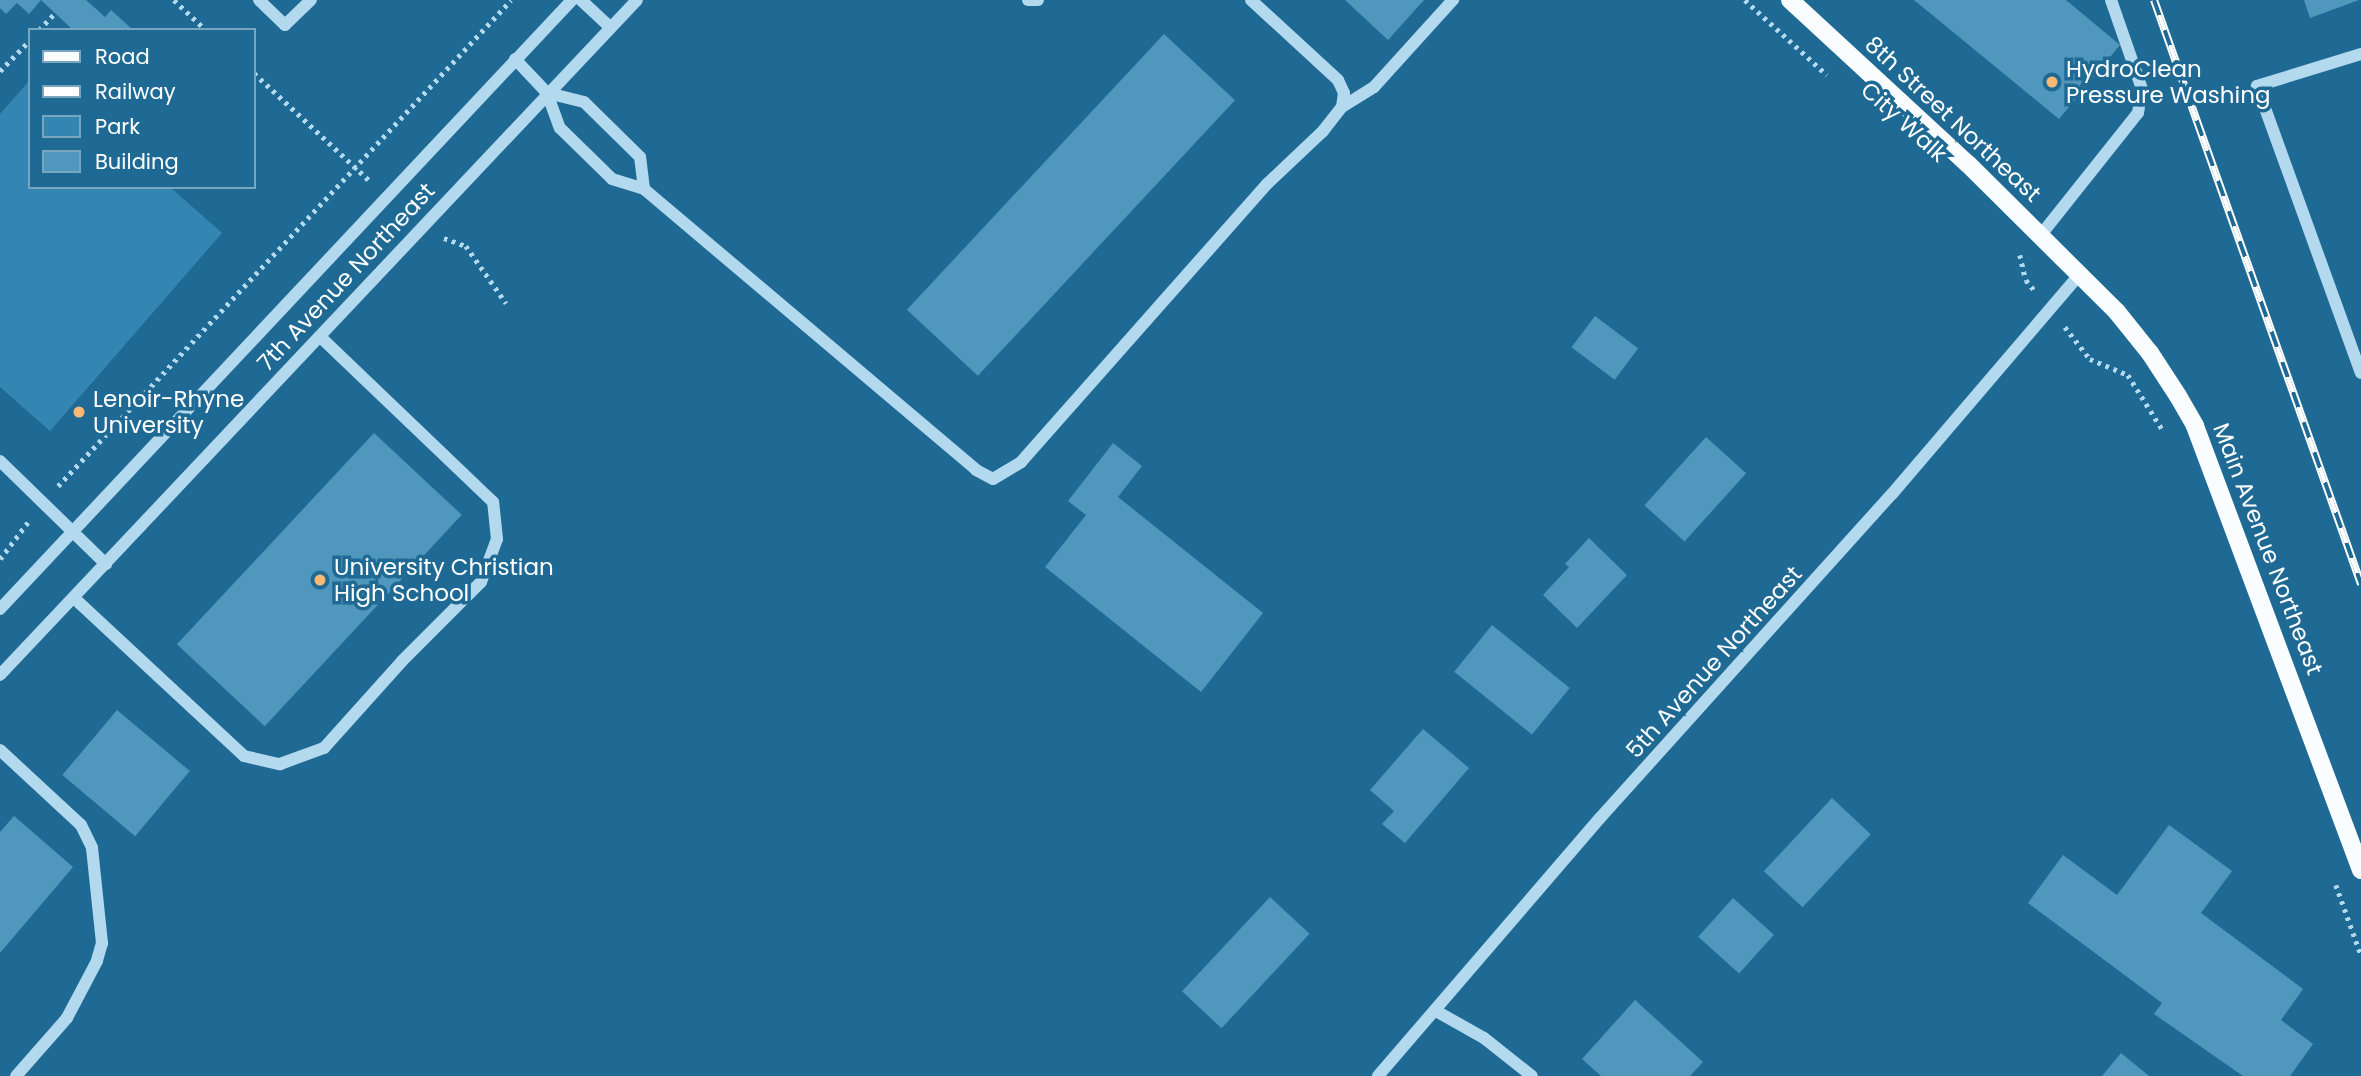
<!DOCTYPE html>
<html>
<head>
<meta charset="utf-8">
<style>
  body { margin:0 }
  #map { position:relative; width:2361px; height:1076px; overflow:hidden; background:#1f6a94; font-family:Poppins,sans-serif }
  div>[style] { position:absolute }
  .green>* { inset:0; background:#3486b2 }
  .building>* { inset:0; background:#5097be; transform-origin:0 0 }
  .path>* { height:4.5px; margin-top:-2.25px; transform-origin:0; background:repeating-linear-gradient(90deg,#b3d9ee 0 3.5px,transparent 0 8.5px) }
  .minor>* { height:12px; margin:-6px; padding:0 6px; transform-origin:6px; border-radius:6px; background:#b3d9ee }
  .major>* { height:18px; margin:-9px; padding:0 9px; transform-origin:9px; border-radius:9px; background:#fafdff }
  .rail>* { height:8px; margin-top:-4px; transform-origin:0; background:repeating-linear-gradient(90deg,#1f6a94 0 16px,#fff 0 32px); box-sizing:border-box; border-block:2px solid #fff }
  .dots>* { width:19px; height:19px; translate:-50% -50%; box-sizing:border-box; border:4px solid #1f6a94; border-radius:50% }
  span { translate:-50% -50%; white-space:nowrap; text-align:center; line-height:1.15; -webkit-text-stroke:7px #1f6a94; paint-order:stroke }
  .poi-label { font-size:23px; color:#fff }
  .left { translate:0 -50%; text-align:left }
  .street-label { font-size:23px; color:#fff }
  .legend { position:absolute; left:28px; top:28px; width:228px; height:161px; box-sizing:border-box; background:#1f6a94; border:2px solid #79a6bf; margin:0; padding:9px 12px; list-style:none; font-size:21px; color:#fff }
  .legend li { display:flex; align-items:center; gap:14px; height:35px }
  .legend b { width:35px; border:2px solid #79a6bf }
</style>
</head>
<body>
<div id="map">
  <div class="green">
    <i style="clip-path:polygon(30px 80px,30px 187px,170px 187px,222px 233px,50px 431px,0 387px,0 114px)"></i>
  </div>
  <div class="building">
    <i style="clip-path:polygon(0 0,86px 0,105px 17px,111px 10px,133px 30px,73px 30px,41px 0,29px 14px,17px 3px,6px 14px,0 8px)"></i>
    <i style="clip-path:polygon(1345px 0,1424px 0,1388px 40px)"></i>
    <i style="clip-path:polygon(1914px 0,2066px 0,2120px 45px,2059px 119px)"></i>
    <i style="clip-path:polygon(2304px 0,2359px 0,2310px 18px)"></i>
    <i style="left:1164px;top:34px;width:97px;height:377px;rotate:43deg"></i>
    <i style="left:1595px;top:316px;width:54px;height:39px;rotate:37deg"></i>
    <i style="left:374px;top:433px;width:120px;height:289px;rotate:43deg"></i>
    <i style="left:1706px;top:437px;width:54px;height:92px;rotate:42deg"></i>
    <i style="clip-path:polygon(1113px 443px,1142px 466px,1118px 497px,1263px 613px,1201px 692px,1045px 567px,1086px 515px,1068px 501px)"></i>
    <i style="clip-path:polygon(1589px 538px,1627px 575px,1577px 628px,1543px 595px,1569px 567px,1565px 564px)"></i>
    <i style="left:1492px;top:625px;width:100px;height:60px;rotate:39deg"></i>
    <i style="left:117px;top:710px;width:95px;height:85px;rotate:40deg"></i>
    <i style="clip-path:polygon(1423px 729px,1469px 768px,1405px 843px,1382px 824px,1394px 811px,1370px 790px)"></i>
    <i style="left:1832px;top:798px;width:53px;height:100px;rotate:43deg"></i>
    <i style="clip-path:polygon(14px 816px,73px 867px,0 953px,0 832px)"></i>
    <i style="clip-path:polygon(2169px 825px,2232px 871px,2201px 913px,2303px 989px,2281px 1020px,2313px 1044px,2290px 1076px,2243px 1076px,2154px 1014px,2162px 1003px,2028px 903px,2063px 855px,2117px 895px)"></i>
    <i style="left:1270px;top:897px;width:54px;height:129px;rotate:43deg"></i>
    <i style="left:1733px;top:898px;width:55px;height:52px;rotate:42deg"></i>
    <i style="clip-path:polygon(1635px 1000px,1703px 1062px,1690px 1076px,1601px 1076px,1582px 1059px)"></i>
    <i style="clip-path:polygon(2121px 1053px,2149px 1076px,2102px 1076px)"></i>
  </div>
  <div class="path">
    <i style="left:174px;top:0;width:44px;rotate:43.2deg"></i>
    <i style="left:1745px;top:0;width:111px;rotate:42.4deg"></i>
    <i style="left:39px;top:30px;width:23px;rotate:-47deg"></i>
    <i style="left:0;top:71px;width:43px;rotate:-45.9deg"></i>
    <i style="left:254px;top:73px;width:158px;rotate:43deg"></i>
    <i style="left:444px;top:238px;width:23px;rotate:20deg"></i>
    <i style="left:466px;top:246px;width:70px;rotate:54.9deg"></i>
    <i style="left:2020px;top:255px;width:26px;rotate:77deg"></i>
    <i style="left:2026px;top:280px;width:14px;rotate:51deg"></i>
    <i style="left:2065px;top:327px;width:41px;rotate:52deg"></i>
    <i style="left:2090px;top:359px;width:41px;rotate:22.8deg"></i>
    <i style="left:2128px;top:375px;width:64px;rotate:57.8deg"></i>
    <i style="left:58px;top:486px;width:664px;rotate:-47.01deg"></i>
    <i style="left:0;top:559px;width:46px;rotate:-52.9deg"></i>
    <i style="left:2336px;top:885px;width:74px;rotate:70.3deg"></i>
  </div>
  <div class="minor">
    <i style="left:259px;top:0;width:36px;rotate:44deg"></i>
    <i style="left:285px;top:25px;width:36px;rotate:-44deg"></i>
    <i style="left:581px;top:0;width:40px;rotate:43deg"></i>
    <i style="left:1028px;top:0;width:10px"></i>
    <i style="left:2361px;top:54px;width:109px;rotate:162.9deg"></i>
    <i style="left:2257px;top:86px;width:305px;rotate:70.1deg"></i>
    <i style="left:515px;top:59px;width:47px;rotate:46.7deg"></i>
    <i style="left:547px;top:93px;width:37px;rotate:70deg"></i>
    <i style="left:560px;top:128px;width:73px;rotate:44.4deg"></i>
    <i style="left:612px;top:179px;width:34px;rotate:17deg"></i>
    <i style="left:644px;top:189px;width:32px;rotate:-97deg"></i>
    <i style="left:640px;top:157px;width:78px;rotate:-135.5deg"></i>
    <i style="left:584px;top:102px;width:38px;rotate:-166deg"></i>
    <i style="left:1342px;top:107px;width:38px;rotate:-32deg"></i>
    <i style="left:1374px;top:87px;width:118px;rotate:-47.8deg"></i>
    <i style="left:644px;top:189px;width:435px;rotate:40.2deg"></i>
    <i style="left:976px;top:470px;width:19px;rotate:28deg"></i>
    <i style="left:993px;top:479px;width:33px;rotate:-31deg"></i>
    <i style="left:1021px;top:462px;width:371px;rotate:-48.5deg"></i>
    <i style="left:1267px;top:184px;width:77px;rotate:-43.4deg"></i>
    <i style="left:1323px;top:131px;width:31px;rotate:-52deg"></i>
    <i style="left:1342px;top:107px;width:14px;rotate:-82deg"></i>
    <i style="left:1344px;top:93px;width:14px;rotate:-115deg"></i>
    <i style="left:1338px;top:80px;width:118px;rotate:-137.4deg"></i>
    <i style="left:2040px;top:236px;width:157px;rotate:-51.5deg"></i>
    <i style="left:2138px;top:113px;width:24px;rotate:-81deg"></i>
    <i style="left:2142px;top:89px;width:94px;rotate:-109.2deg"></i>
    <i style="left:0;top:461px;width:148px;rotate:44.2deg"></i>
    <i style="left:74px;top:598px;width:232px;rotate:42.9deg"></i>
    <i style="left:244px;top:756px;width:37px;rotate:13deg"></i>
    <i style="left:280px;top:764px;width:47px;rotate:-20deg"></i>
    <i style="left:324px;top:748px;width:117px;rotate:-48.1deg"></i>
    <i style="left:402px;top:661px;width:112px;rotate:-45deg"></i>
    <i style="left:481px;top:582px;width:46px;rotate:-69.6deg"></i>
    <i style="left:497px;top:539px;width:37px;rotate:-96deg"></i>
    <i style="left:493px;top:502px;width:240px;rotate:-136.3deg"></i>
    <i style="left:0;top:609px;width:836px;rotate:-46.79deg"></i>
    <i style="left:0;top:675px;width:928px;rotate:-46.66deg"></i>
    <i style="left:0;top:750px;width:110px;rotate:42.8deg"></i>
    <i style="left:81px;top:825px;width:25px;rotate:64deg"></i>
    <i style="left:92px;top:848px;width:96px;rotate:84deg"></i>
    <i style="left:102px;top:943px;width:19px;rotate:106deg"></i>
    <i style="left:97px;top:961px;width:64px;rotate:117.8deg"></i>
    <i style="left:67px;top:1018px;width:77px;rotate:131.3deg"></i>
    <i style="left:1436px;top:1011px;width:55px;rotate:29.4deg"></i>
    <i style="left:1484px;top:1038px;width:61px;rotate:38.4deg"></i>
    <i style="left:1378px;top:1076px;width:340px;rotate:-49.3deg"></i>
    <i style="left:1600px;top:818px;width:436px;rotate:-48deg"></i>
    <i style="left:1892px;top:494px;width:289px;rotate:-49.5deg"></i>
  </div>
  <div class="major">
    <i style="left:1790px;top:0;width:242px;rotate:42.7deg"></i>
    <i style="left:1968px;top:164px;width:210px;rotate:44.8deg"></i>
    <i style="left:2117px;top:312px;width:53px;rotate:51.2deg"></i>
    <i style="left:2150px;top:353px;width:51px;rotate:56.9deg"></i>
    <i style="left:2178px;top:396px;width:34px;rotate:60deg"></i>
    <i style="left:2195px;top:426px;width:474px;rotate:69.5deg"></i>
  </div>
  <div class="rail">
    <i style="left:2154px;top:0;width:620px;rotate:70.48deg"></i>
  </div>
  <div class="dots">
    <i style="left:2052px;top:82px;background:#fcb973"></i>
    <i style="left:79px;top:412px;background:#fcb973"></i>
    <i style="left:320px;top:580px;background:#fcb973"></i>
  </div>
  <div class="poi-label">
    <span class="left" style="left:2066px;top:82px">HydroClean<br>Pressure Washing</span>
    <span class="left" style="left:93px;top:412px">Lenoir-Rhyne<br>University</span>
    <span class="left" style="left:334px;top:580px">University Christian<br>High School</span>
  </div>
  <div class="street-label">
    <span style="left:1953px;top:119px;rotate:43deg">8th Street Northeast</span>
    <span style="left:1904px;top:122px;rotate:42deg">City Walk</span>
    <span style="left:346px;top:277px;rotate:-47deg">7th Avenue Northeast</span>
    <span style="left:2268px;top:549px;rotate:69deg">Main Avenue Northeast</span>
    <span style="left:1714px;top:662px;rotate:-48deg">5th Avenue Northeast</span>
  </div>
  <ul class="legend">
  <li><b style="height:9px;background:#fafdff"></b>Road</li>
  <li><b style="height:9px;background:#fff"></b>Railway</li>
  <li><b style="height:19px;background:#3486b2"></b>Park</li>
  <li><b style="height:19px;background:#5097be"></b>Building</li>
  </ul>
</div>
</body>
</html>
